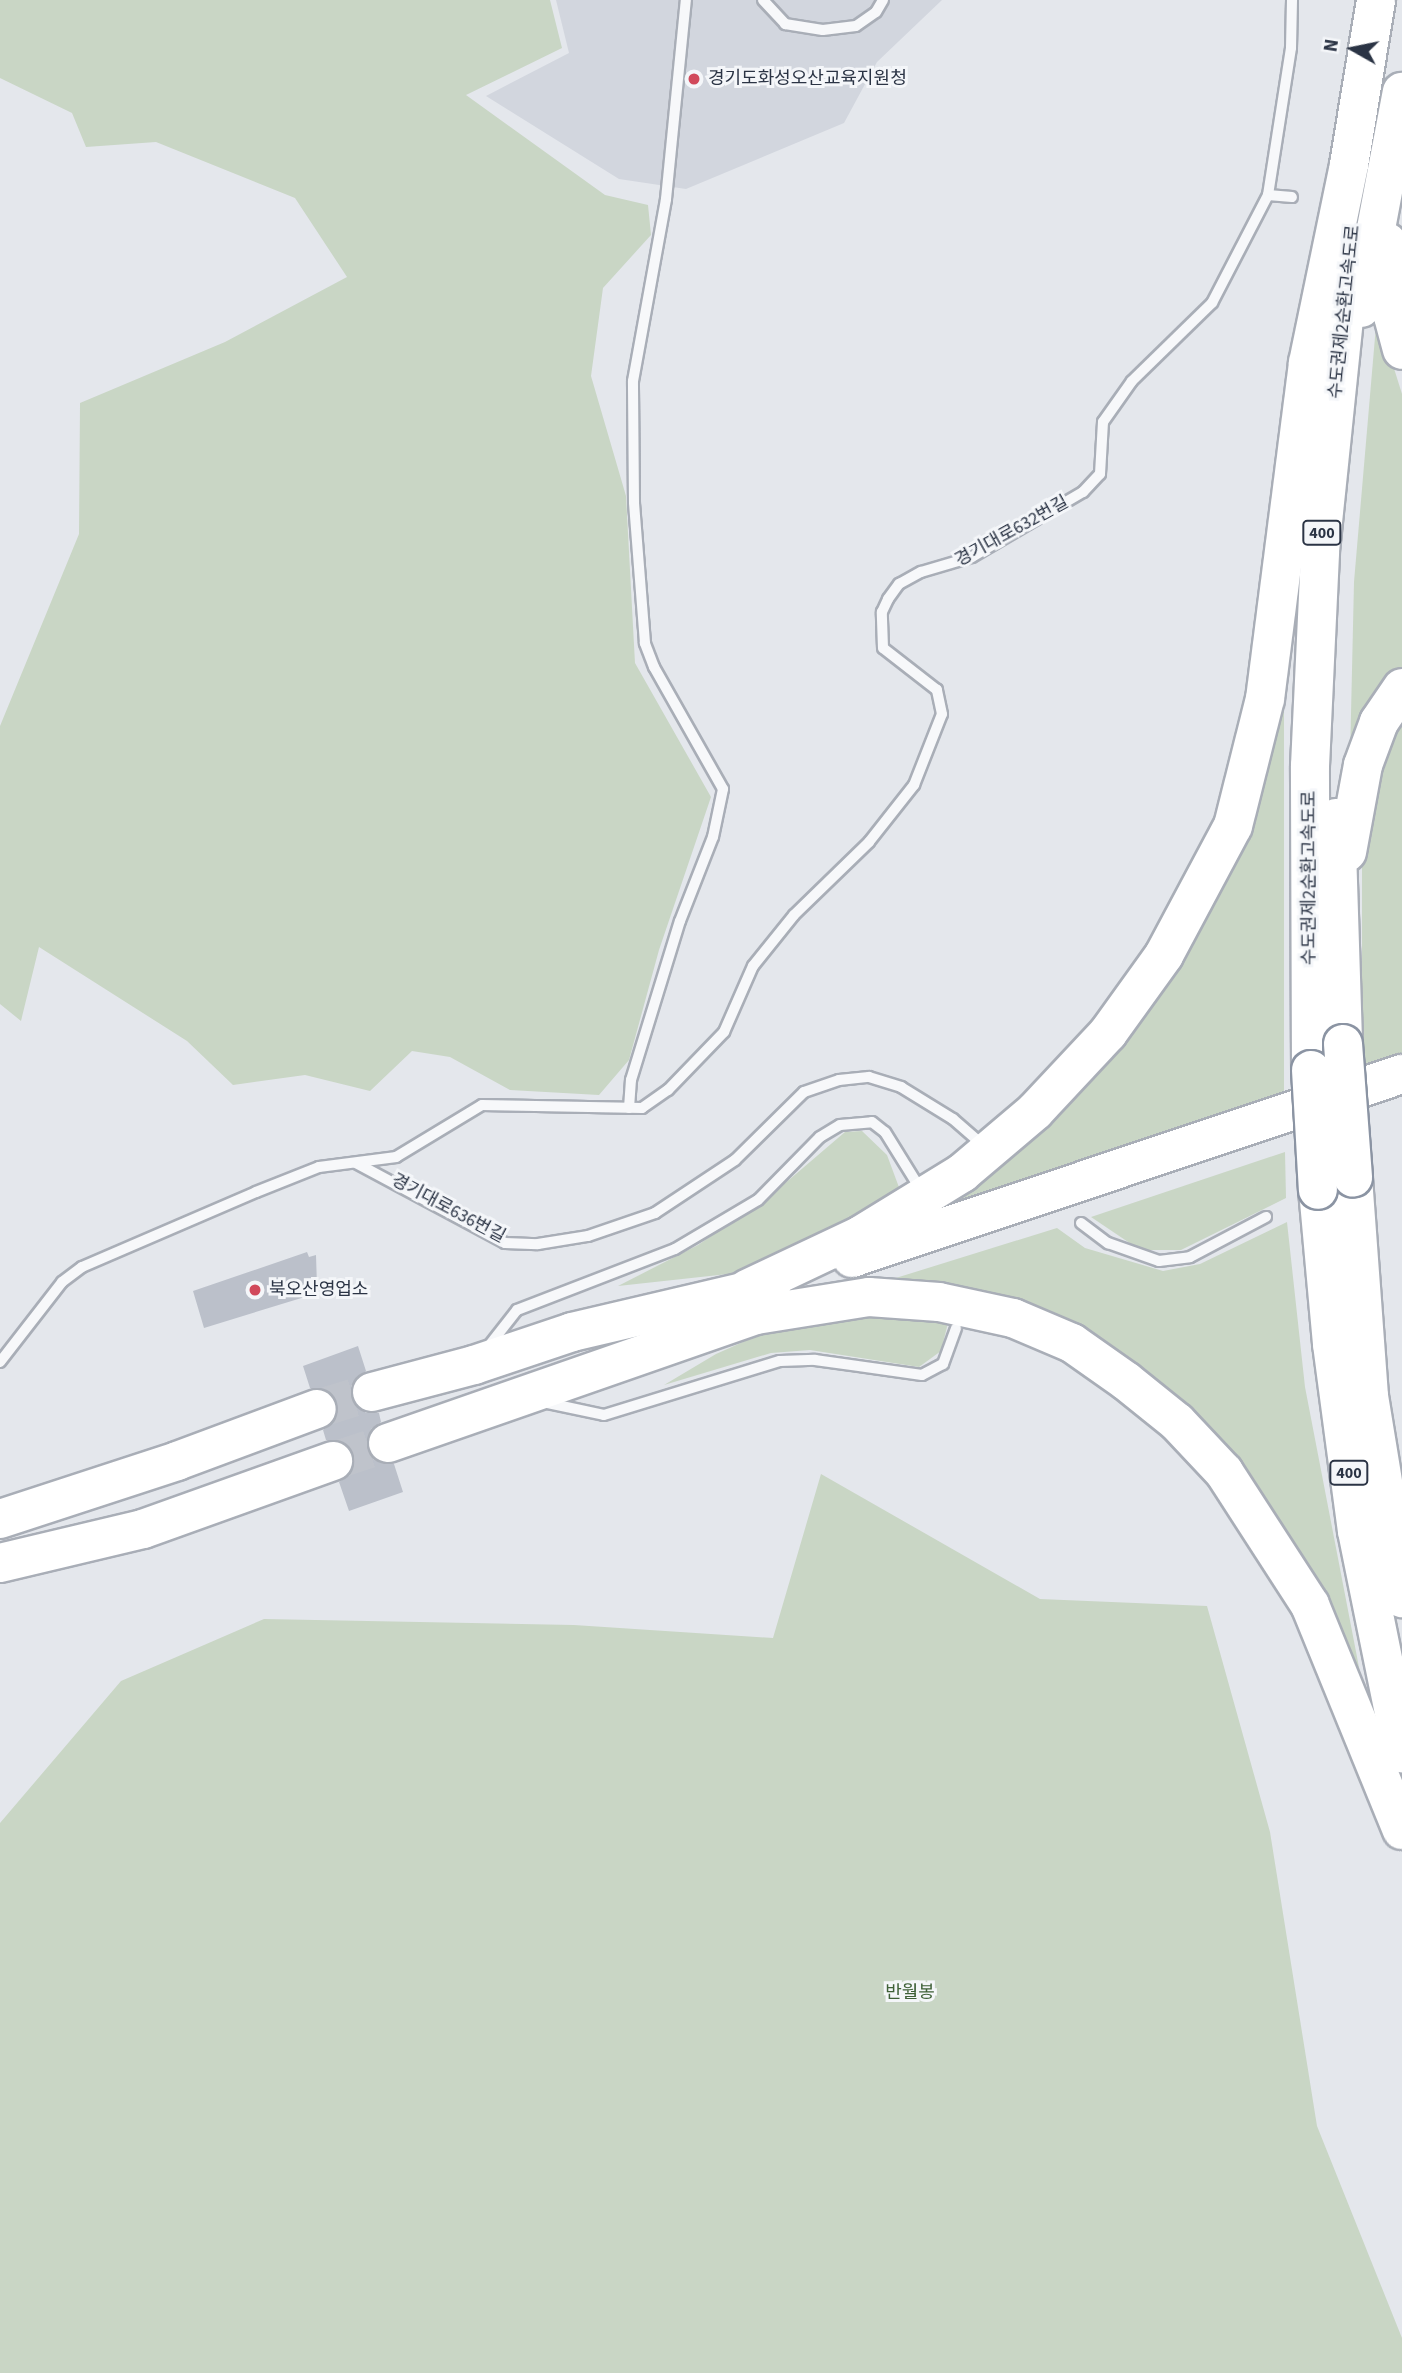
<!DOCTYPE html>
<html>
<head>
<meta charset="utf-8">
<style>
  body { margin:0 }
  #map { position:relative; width:1402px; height:2373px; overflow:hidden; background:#e4e7ec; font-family:"Source Sans 3","Noto Sans KR",sans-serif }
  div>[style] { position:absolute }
  .built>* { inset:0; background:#d2d6de }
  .green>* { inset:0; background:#c9d6c5 }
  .building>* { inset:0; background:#bbc0ca }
  .highway-tunnel>* { height:38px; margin-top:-19px; transform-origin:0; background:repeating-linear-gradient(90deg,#bfc3cb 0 38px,transparent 0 57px) }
  .roads { filter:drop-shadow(2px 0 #a9aeb7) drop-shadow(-2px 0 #a9aeb7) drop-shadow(0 2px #a9aeb7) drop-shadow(0 -2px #a9aeb7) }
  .lane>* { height:10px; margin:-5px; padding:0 5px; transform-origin:5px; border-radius:5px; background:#f7f8fa }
  .highway>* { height:38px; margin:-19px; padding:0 19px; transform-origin:19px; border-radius:19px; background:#fff }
  .bridges { filter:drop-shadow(2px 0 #8b94a3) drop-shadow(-2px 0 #8b94a3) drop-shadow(0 2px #8b94a3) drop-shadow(0 -2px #8b94a3) }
  .highway-bridge>* { height:38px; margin:-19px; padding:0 19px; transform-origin:19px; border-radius:19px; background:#fff }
  .dots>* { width:19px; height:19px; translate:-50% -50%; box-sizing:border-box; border:4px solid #f4f6f9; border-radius:50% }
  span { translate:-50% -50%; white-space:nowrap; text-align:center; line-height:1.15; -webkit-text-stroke:6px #f4f6f9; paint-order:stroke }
  .shield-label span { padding:2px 5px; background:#f4f6f9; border:2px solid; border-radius:5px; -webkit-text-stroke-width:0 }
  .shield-label { font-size:16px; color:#2b3445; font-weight:700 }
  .poi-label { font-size:18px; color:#2b3445 }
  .left { translate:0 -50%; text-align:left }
  .street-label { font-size:18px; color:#2b3445 }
  .park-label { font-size:18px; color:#3f6138 }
  .north { position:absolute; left:1318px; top:14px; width:70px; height:70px; -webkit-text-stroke:5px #f4f6f9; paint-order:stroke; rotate:279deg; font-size:19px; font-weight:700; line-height:28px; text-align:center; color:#2b3445 }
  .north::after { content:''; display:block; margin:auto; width:24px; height:32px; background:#2b3445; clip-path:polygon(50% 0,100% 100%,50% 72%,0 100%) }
</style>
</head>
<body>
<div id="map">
  <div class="built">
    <i style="clip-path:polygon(556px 0,942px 0,877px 62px,844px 123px,686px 189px,619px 179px,486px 96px,569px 53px)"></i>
  </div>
  <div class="green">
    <i style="clip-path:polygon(0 0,550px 0,562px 48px,466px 95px,605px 195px,648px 205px,651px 235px,603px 288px,591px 376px,626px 496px,635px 663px,711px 797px,659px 950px,629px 1060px,599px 1095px,510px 1090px,450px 1057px,412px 1051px,370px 1091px,305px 1075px,233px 1085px,187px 1041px,39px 947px,21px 1021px,0 1004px,0 726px,79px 534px,80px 403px,225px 342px,347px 277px,295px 198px,156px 142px,86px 147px,72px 113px,0 78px)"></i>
    <i style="clip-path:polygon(1377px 314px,1402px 394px,1402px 673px,1350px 758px,1354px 582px)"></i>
    <i style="clip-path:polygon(1284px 676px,1284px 1099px,905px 1226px,1179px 964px)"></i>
    <i style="clip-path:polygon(1402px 708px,1402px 1053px,1362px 1066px,1362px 824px)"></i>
    <i style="clip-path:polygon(862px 1131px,887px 1155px,900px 1190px,871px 1211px,773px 1261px,728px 1274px,618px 1286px,698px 1245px,769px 1197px,845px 1132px)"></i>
    <i style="clip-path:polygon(1285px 1152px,1286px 1198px,1181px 1250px,1140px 1250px,1091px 1217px)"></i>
    <i style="clip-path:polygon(1287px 1222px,1305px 1387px,1363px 1688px,1331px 1617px,1094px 1346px,870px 1286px,1057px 1228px,1085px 1248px,1163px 1271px,1200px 1264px)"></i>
    <i style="clip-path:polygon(868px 1312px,949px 1319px,941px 1351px,919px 1367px,810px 1350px,771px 1353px,664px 1385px,716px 1354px,761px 1334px,818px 1318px)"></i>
    <i style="clip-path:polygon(821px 1474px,1040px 1599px,1207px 1606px,1270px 1832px,1317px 2126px,1402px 2338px,1402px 2373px,0 2373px,0 1823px,121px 1681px,264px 1619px,574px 1625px,773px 1638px)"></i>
  </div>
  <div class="building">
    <i style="clip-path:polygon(307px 1252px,309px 1257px,316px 1255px,317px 1286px,308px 1296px,204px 1328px,193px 1291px)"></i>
    <i style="clip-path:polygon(358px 1346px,366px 1371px,351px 1386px,351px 1398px,366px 1413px,379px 1413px,381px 1422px,371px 1429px,367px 1450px,374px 1460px,394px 1464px,403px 1492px,349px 1511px,339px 1482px,350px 1475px,354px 1454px,347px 1444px,326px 1440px,323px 1430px,334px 1422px,338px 1402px,330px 1392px,310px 1388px,303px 1366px)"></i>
  </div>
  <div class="highway-tunnel">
    <i style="left:317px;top:1409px;width:58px;rotate:-17.2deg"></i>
    <i style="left:333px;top:1461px;width:58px;rotate:-18.1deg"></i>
  </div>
  <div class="roads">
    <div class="lane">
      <i style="left:763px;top:0;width:33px;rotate:47deg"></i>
      <i style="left:785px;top:24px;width:38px;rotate:9deg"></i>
      <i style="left:823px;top:30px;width:33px;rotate:-7deg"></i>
      <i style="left:856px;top:26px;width:24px;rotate:-35deg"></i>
      <i style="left:876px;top:12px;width:14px;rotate:-60deg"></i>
      <i style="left:1268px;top:195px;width:149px;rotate:-81.1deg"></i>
      <i style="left:1291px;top:48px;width:48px;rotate:-88.8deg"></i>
      <i style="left:629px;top:1108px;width:28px;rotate:-86deg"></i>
      <i style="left:631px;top:1080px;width:166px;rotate:-72.9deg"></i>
      <i style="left:680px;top:921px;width:90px;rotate:-68.6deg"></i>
      <i style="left:713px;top:837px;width:49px;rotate:-78.2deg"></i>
      <i style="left:723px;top:789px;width:140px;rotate:-119.5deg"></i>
      <i style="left:654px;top:667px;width:26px;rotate:-111deg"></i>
      <i style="left:645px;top:643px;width:141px;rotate:-94.5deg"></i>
      <i style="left:634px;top:502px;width:121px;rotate:-90.5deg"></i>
      <i style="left:633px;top:381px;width:185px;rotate:-79.7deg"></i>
      <i style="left:666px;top:199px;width:200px;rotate:-84.3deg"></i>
      <i style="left:356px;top:1163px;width:169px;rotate:28.2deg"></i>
      <i style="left:505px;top:1243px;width:33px;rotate:2deg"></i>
      <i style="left:538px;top:1244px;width:51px;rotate:-9.1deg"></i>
      <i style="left:588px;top:1236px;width:71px;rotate:-18.9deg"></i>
      <i style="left:655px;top:1213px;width:96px;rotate:-33.5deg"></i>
      <i style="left:735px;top:1160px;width:97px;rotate:-44.6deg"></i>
      <i style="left:804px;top:1092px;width:37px;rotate:-19deg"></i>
      <i style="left:839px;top:1080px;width:30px;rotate:-6deg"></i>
      <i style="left:869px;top:1077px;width:34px;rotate:17deg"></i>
      <i style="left:901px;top:1087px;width:61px;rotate:31.6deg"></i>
      <i style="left:953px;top:1119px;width:35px;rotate:41deg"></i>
      <i style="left:1081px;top:1223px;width:34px;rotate:37deg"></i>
      <i style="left:1108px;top:1243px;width:54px;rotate:19.4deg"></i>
      <i style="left:1159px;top:1261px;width:31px;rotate:-7deg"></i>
      <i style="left:1190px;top:1257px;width:86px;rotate:-27.8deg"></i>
      <i style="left:488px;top:1347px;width:47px;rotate:-51.9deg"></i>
      <i style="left:517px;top:1310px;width:169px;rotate:-21.1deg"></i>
      <i style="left:675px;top:1249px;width:96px;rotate:-30.6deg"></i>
      <i style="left:758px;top:1200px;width:88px;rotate:-45.5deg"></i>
      <i style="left:820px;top:1137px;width:23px;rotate:-31deg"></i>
      <i style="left:840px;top:1125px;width:32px;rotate:-5deg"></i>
      <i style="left:872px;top:1122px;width:16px;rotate:38deg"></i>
      <i style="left:885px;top:1132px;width:59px;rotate:58.2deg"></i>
      <i style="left:0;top:1362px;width:101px;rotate:-52.2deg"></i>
      <i style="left:62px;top:1282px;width:25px;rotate:-37deg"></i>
      <i style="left:82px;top:1267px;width:189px;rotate:-23.3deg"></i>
      <i style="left:256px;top:1192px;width:68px;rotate:-21.6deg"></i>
      <i style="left:319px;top:1167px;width:78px;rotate:-7.4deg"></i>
      <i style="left:396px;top:1157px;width:100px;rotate:-31.2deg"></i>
      <i style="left:482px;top:1105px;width:160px;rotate:1.1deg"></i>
      <i style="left:642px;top:1108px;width:32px;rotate:-35deg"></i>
      <i style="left:668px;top:1090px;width:81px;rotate:-46deg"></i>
      <i style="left:724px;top:1032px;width:72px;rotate:-66.3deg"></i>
      <i style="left:753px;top:966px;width:65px;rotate:-51.2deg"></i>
      <i style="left:794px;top:915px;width:105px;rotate:-44.2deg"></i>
      <i style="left:869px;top:842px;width:73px;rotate:-51.7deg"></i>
      <i style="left:914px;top:785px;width:76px;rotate:-68.5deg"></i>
      <i style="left:942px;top:714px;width:25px;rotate:-102deg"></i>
      <i style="left:937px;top:690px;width:68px;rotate:-142.1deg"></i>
      <i style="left:883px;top:648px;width:36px;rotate:-92deg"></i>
      <i style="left:882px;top:612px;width:14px;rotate:-65deg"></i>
      <i style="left:888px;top:599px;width:19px;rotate:-54deg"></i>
      <i style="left:899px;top:584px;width:25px;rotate:-29deg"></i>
      <i style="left:921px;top:572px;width:53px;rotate:-16.4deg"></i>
      <i style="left:972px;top:557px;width:129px;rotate:-30.4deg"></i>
      <i style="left:1083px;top:492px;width:25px;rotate:-47deg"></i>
      <i style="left:1100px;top:474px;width:52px;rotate:-86.7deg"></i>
      <i style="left:1103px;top:422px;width:50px;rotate:-54.7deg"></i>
      <i style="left:1132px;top:381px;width:112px;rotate:-44.3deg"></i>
      <i style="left:1212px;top:303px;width:122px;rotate:-62.6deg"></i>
      <i style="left:1268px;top:195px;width:24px;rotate:5deg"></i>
      <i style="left:543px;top:1402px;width:62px;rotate:12deg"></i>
      <i style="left:604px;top:1415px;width:184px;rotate:-17.1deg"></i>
      <i style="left:780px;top:1361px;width:35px;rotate:-2deg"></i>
      <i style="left:815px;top:1360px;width:108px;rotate:8deg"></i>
      <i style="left:922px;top:1375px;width:24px;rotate:-28deg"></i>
      <i style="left:943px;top:1364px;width:38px;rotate:-70deg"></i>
    </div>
    <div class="highway">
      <i style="left:1387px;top:242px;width:74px;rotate:85.4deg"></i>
      <i style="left:1393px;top:316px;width:35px;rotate:75deg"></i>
      <i style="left:1361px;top:308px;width:220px;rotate:-79.3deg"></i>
      <i style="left:1336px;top:818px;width:226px;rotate:88.2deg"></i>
      <i style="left:1347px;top:852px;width:88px;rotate:-79.6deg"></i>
      <i style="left:1363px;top:765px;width:46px;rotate:-69.6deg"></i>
      <i style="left:1379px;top:722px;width:41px;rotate:-55.9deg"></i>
      <i style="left:1311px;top:1070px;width:304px;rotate:-90.2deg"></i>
      <i style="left:1310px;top:766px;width:215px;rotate:-87.3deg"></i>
      <i style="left:1320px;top:551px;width:281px;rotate:-84.1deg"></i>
      <i style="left:1353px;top:1178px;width:219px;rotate:85.8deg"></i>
      <i style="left:1369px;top:1396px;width:205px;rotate:80.7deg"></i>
      <i style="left:1318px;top:1190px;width:155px;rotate:84.8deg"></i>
      <i style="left:1332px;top:1344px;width:189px;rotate:82.4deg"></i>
      <i style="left:1357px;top:1531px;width:227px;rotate:78.5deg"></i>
      <i style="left:852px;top:1258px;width:580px;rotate:-18.5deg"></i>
      <i style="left:747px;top:1289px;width:126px;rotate:-25.3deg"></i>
      <i style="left:861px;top:1235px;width:119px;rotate:-31.5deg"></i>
      <i style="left:962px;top:1173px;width:96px;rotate:-40.3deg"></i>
      <i style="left:1035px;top:1111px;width:107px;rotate:-46.9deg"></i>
      <i style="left:1108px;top:1033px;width:96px;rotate:-54.3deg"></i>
      <i style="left:1164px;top:955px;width:146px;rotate:-61.9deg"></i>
      <i style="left:1233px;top:826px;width:131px;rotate:-75.9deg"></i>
      <i style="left:1265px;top:699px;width:339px;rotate:-82.7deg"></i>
      <i style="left:1308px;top:363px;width:202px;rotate:-78.3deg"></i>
      <i style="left:1349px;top:165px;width:167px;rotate:-80.7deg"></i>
      <i style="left:372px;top:1392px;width:106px;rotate:-14.8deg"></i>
      <i style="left:474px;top:1365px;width:103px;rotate:-18.6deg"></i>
      <i style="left:572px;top:1332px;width:205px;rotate:-13.2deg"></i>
      <i style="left:388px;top:1443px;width:390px;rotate:-19.2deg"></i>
      <i style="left:756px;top:1315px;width:114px;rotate:-9.1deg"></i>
      <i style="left:869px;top:1297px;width:70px;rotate:4.1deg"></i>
      <i style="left:939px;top:1302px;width:76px;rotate:12.2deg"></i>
      <i style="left:1013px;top:1318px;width:64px;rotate:23deg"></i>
      <i style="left:1072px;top:1343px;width:66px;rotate:35.1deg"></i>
      <i style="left:1126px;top:1381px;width:65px;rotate:38.8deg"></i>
      <i style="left:1177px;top:1422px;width:69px;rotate:46.8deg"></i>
      <i style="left:1224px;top:1472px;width:158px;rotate:57.1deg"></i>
      <i style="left:1310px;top:1605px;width:243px;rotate:67.8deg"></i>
      <i style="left:0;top:1519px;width:186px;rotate:-18.1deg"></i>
      <i style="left:177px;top:1461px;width:149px;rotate:-20.4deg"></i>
      <i style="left:0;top:1563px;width:147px;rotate:-13.4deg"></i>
      <i style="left:143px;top:1529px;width:202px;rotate:-19.7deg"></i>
    </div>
  </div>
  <div class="bridges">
    <div class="highway-bridge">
      <i style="left:1343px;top:1044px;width:134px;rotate:85.7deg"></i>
      <i style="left:1311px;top:1070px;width:120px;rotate:86.7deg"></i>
    </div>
  </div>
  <div class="dots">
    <i style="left:694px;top:79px;background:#d1495b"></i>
    <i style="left:255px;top:1290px;background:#d1495b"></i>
  </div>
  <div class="shield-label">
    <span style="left:1322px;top:533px">400</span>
    <span style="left:1349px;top:1473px">400</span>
  </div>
  <div class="poi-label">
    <span class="left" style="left:708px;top:79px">경기도화성오산교육지원청</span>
    <span class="left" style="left:269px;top:1290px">북오산영업소</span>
  </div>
  <div class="street-label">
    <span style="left:1345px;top:312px;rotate:-84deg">수도권제2순환고속도로</span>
    <span style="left:1012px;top:532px;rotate:-29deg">경기대로632번길</span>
    <span style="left:1310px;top:878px;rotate:-90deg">수도권제2순환고속도로</span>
    <span style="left:448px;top:1209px;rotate:28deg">경기대로636번길</span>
  </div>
  <div class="park-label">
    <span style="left:910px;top:1993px">반월봉</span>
  </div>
  <div class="north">N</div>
</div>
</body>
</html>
